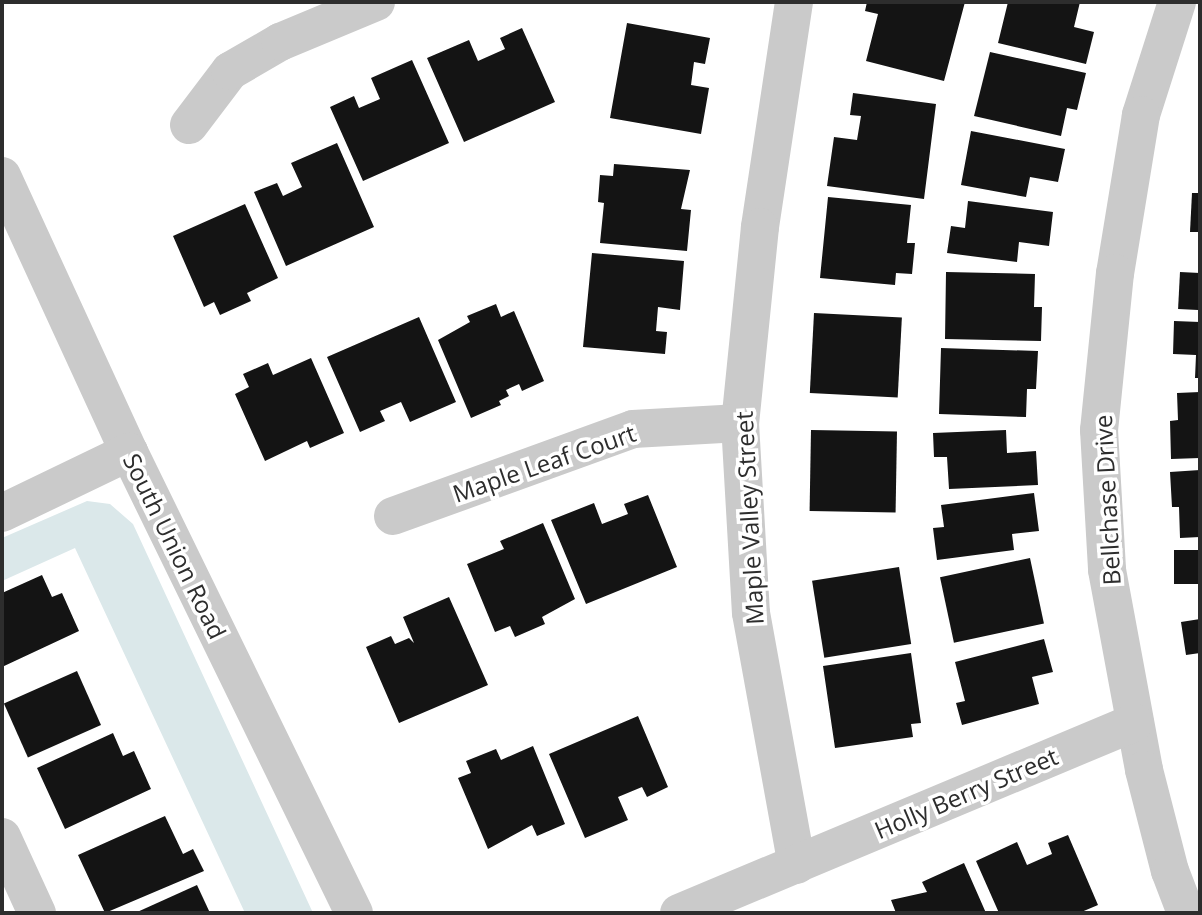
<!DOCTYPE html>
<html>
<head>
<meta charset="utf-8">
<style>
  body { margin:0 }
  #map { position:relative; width:1202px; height:915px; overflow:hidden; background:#fff; font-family:"Open Sans",sans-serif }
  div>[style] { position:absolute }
  .green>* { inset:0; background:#dbe8ea }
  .building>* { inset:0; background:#141414; transform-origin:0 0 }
  .minor>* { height:38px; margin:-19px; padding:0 19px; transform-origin:19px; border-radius:19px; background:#cacaca }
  span { translate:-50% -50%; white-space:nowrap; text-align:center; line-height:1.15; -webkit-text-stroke:7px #fff; paint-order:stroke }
  .street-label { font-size:24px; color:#2d2d2d }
  .frame { position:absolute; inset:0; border:4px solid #2d2d2d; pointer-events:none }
</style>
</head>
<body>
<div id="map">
  <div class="green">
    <i style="clip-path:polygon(87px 501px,110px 504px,133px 524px,313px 913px,245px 913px,75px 548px,2px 581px,2px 538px)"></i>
  </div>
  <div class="building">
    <i style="clip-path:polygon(867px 2px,965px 2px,944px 81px,866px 61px,878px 14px,865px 11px)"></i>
    <i style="clip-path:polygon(1008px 2px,1080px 2px,1074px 27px,1094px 32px,1086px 64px,998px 43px)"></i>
    <i style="clip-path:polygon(627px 23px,710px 38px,705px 64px,694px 62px,691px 85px,709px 88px,701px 134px,610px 118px)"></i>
    <i style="clip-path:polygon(522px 28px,555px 102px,464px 142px,427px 58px,469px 40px,478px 61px,505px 49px,500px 38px)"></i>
    <i style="clip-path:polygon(990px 52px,1086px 73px,1077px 110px,1067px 108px,1061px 136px,974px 116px)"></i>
    <i style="clip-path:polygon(412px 60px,449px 143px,363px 181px,330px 107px,354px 96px,359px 108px,380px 99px,371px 78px)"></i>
    <i style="clip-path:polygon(853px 93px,936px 104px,924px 199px,827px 186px,834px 137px,857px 140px,861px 116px,850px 115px)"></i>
    <i style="clip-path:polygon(971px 131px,1065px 149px,1058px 182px,1030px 177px,1026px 197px,961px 185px)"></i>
    <i style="clip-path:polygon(337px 143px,374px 227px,286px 266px,254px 192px,277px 183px,283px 196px,302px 187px,291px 163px)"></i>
    <i style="clip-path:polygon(614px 164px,690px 170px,681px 209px,691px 210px,687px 251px,600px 243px,604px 203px,598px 202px,600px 175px,613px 176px)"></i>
    <i style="clip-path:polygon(1192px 193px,1200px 193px,1200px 232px,1190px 232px)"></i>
    <i style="clip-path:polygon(828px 197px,911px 205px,907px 243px,915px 243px,912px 274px,896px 273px,895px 285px,820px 278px)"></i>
    <i style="clip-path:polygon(968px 201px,1053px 212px,1049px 246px,1019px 242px,1017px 262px,947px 253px,951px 226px,965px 228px)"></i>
    <i style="clip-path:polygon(245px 204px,278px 278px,247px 293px,251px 301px,220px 315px,214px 302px,204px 307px,173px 236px)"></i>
    <i style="clip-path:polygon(592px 253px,684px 261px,680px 310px,658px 307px,656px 331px,667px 332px,665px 354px,583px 347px)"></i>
    <i style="clip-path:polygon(946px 272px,1035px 274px,1034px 307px,1042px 307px,1041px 341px,945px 339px)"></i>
    <i style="left:1180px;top:272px;width:20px;height:37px;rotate:3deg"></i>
    <i style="clip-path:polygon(496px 304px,501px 317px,514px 311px,544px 381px,522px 391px,519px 384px,506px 390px,509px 396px,499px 401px,501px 405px,471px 418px,438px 340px,470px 322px,467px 316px)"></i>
    <i style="left:814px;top:313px;width:88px;height:80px;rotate:3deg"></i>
    <i style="clip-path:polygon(419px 317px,456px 402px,410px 422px,401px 402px,380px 411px,385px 421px,360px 432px,327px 357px)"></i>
    <i style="clip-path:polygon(1174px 321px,1200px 322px,1200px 378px,1195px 378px,1196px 355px,1173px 354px)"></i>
    <i style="clip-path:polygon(941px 348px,1038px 351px,1036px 389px,1027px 389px,1026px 417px,939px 414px)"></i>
    <i style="clip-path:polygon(311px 358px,344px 433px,310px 448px,307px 441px,265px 461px,235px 394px,249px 387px,243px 374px,268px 363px,273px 375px)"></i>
    <i style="clip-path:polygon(1200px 392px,1200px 458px,1171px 459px,1170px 421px,1178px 420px,1177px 393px)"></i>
    <i style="left:811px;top:430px;width:86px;height:81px;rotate:1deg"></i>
    <i style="clip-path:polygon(1006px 430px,1007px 453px,1036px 451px,1038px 485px,949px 489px,947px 457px,934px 457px,933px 433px)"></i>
    <i style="clip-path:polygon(1200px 470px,1200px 537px,1180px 538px,1179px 507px,1172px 507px,1170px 472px)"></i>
    <i style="clip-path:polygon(1034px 493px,1039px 531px,1012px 534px,1014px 550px,937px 560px,933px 528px,944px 527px,941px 505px)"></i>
    <i style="clip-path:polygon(648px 495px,677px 567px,586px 604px,551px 520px,594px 503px,602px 524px,628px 514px,624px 504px)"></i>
    <i style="clip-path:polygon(543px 523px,575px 599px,542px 617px,545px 624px,515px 637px,510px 626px,495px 632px,467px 564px,504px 549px,500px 541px)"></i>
    <i style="left:1200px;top:550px;width:34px;height:26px;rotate:90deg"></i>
    <i style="left:1030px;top:558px;width:67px;height:92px;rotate:78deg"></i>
    <i style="left:899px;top:567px;width:78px;height:88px;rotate:81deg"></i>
    <i style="clip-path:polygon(42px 575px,52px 597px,62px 593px,79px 631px,2px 667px,2px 593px)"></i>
    <i style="clip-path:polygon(449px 597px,488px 685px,399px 723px,366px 647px,391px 636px,395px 644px,409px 638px,414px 643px,403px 617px)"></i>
    <i style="clip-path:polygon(1200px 619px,1200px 653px,1186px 655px,1181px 622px)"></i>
    <i style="clip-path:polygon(1044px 639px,1053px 672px,1032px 677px,1039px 704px,962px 725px,956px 703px,965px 701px,955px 662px)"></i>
    <i style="clip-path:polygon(911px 653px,921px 723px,911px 724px,913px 737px,835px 748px,823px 666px)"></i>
    <i style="left:77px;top:671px;width:59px;height:80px;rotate:66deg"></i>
    <i style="clip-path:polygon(638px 716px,668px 787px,647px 797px,642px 787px,618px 797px,628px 820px,585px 838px,549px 754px)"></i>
    <i style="clip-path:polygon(113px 733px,123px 756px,134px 751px,151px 789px,65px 829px,37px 768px)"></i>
    <i style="clip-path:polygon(533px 746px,565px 824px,537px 836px,532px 825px,488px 849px,458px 778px,471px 773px,466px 761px,496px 749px,501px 760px)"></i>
    <i style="clip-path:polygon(165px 816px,183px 854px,193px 849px,204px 871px,105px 913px,78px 855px)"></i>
    <i style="clip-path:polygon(1068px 835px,1098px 905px,1079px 913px,999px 913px,976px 861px,1017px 842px,1027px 865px,1052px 854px,1048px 843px)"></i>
    <i style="clip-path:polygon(964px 863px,986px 913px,896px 913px,891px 900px,927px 892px,922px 882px)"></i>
    <i style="clip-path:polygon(197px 885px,210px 913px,135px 913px)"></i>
  </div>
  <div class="minor">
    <i style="left:794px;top:2px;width:228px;rotate:98.6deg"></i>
    <i style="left:760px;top:227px;width:197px;rotate:95.8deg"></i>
    <i style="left:740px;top:423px;width:190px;rotate:86.7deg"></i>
    <i style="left:751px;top:613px;width:256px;rotate:79.7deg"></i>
    <i style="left:1177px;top:2px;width:119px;rotate:107.7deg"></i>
    <i style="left:1141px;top:115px;width:160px;rotate:99.3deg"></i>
    <i style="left:1115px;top:273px;width:158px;rotate:95.8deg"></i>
    <i style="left:1099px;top:430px;width:140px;rotate:86.7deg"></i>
    <i style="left:1107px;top:570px;width:203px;rotate:79.5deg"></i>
    <i style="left:1144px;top:770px;width:104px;rotate:75.6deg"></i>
    <i style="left:1170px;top:871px;width:45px;rotate:69.1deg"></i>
    <i style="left:189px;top:125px;width:68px;rotate:-52.8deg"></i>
    <i style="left:230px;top:71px;width:58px;rotate:-30.1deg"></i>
    <i style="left:280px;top:42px;width:104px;rotate:-22.6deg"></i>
    <i style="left:2px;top:176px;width:304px;rotate:65.3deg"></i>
    <i style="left:129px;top:452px;width:513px;rotate:63.98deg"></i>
    <i style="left:2px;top:513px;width:141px;rotate:-25.7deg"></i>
    <i style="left:393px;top:516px;width:255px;rotate:-19.9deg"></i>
    <i style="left:633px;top:429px;width:107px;rotate:-3.2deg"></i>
    <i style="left:2px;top:837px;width:84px;rotate:65.3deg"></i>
    <i style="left:679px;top:913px;width:494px;rotate:-22.7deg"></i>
  </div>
  <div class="street-label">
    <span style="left:544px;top:463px;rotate:-19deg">Maple Leaf Court</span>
    <span style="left:1107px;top:500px;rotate:-93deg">Bellchase Drive</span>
    <span style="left:749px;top:518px;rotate:-93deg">Maple Valley Street</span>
    <span style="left:175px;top:546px;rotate:64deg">South Union Road</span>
    <span style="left:966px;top:793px;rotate:-23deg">Holly Berry Street</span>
  </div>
  <div class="frame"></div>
</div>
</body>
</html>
